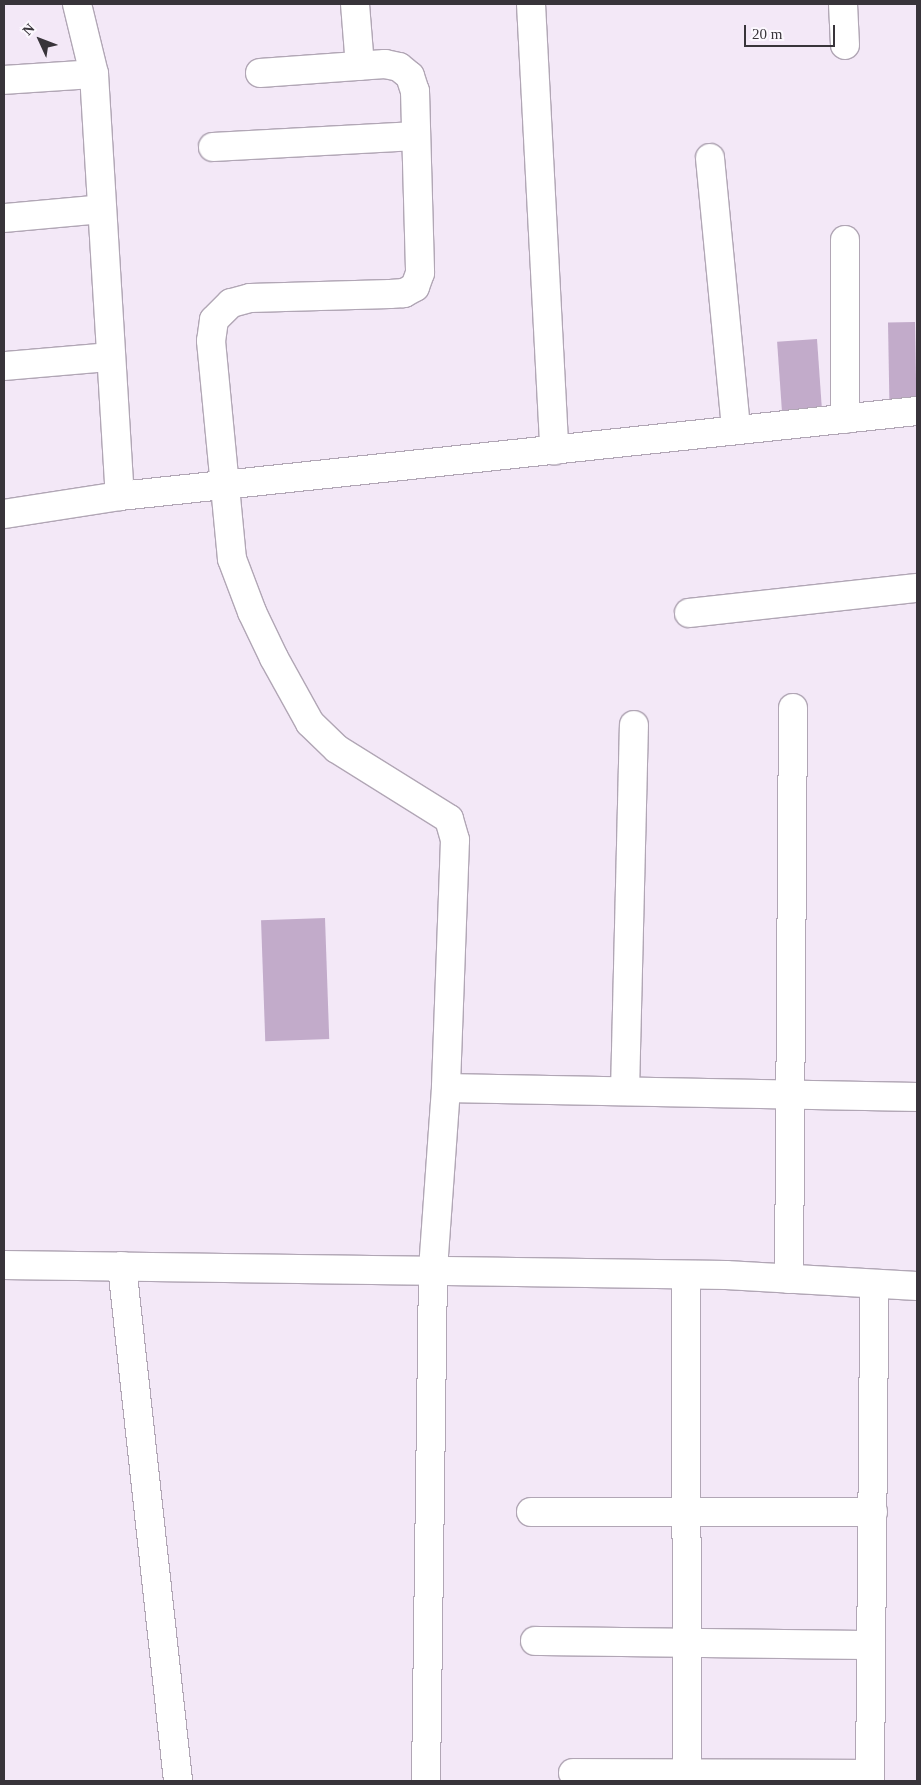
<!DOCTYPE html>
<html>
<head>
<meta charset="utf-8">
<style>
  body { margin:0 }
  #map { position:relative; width:921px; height:1785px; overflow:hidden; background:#f3e8f7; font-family:Georgia,serif }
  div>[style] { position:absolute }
  .building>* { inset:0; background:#c2abca; transform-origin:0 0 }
  .roads { filter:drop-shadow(1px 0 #b1a6b5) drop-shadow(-1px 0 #b1a6b5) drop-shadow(0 1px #b1a6b5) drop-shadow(0 -1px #b1a6b5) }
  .minor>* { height:28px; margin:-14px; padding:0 14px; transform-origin:14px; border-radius:14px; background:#fff }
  span { translate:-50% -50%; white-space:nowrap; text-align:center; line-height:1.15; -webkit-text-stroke:4.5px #fcf8fe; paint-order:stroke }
  .frame { position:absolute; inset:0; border:5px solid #38343a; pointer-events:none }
  .north { position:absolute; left:15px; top:15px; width:50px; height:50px; -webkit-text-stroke:4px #fcf8fe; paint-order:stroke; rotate:313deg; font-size:14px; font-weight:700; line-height:20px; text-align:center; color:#38343a }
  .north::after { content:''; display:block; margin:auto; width:18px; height:22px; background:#38343a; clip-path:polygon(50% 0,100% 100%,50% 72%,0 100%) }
  .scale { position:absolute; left:744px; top:25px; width:91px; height:22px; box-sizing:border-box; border:2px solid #38343a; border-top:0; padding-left:6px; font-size:15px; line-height:18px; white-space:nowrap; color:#38343a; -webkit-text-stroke:4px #fcf8fe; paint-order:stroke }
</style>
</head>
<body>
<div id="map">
  <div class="building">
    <i style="left:915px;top:322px;width:77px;height:27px;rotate:89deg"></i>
    <i style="left:817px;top:339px;width:70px;height:40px;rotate:86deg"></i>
    <i style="left:325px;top:918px;width:121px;height:64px;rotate:88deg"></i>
  </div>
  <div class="roads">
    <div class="minor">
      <i style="left:77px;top:4px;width:72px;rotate:76.3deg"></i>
      <i style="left:94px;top:74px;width:423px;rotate:86.5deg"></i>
      <i style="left:355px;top:4px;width:62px;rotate:85.4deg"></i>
      <i style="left:531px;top:4px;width:447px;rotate:87deg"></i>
      <i style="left:843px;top:4px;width:41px;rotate:87.2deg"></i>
      <i style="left:260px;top:73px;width:125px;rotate:-4.1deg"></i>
      <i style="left:385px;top:64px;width:14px;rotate:12deg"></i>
      <i style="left:399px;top:67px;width:14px;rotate:39deg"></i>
      <i style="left:410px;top:76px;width:16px;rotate:72deg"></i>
      <i style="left:415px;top:91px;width:182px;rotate:88.4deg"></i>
      <i style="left:420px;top:273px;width:15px;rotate:110deg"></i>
      <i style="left:415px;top:287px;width:13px;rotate:151deg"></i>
      <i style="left:404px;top:293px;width:14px;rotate:176deg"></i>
      <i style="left:390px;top:294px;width:140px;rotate:178.4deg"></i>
      <i style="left:250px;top:298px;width:20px;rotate:165deg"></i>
      <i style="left:231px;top:303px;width:24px;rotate:135deg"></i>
      <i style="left:214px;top:320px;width:21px;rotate:98deg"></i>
      <i style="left:211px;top:341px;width:219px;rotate:84.5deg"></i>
      <i style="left:232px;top:559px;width:57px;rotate:69.3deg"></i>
      <i style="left:252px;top:612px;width:51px;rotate:64.4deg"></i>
      <i style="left:274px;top:658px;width:74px;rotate:61deg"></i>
      <i style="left:310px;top:723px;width:37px;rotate:44deg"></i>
      <i style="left:337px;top:749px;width:132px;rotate:32deg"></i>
      <i style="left:449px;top:819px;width:22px;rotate:74deg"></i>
      <i style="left:455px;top:840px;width:248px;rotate:92.1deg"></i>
      <i style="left:446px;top:1088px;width:183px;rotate:94.1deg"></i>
      <i style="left:433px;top:1271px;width:510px;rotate:90.79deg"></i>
      <i style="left:4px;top:80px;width:90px;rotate:-3.8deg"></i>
      <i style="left:213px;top:147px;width:203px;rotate:-3.1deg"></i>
      <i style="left:710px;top:158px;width:273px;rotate:84.5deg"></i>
      <i style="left:4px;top:218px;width:98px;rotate:-5.2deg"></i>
      <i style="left:845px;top:240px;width:179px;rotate:90deg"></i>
      <i style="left:4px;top:366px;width:105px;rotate:-4.9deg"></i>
      <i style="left:4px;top:514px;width:117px;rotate:-8.8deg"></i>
      <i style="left:120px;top:496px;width:802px;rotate:-6.09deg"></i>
      <i style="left:689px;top:613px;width:229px;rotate:-6.3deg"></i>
      <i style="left:446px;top:1088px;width:471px;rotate:1.1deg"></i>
      <i style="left:625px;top:1091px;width:366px;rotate:-88.6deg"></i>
      <i style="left:4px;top:1265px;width:722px;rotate:0.79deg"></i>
      <i style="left:726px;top:1275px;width:191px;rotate:3.3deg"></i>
      <i style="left:122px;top:1266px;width:518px;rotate:83.79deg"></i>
      <i style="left:686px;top:1275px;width:506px;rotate:89.89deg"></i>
      <i style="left:789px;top:1279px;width:571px;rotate:-89.6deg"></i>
      <i style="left:531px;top:1512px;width:342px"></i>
      <i style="left:535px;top:1641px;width:336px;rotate:0.7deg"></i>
      <i style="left:573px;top:1773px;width:297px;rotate:0.2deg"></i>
      <i style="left:870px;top:1781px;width:497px;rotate:-89.5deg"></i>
    </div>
  </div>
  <div class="frame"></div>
  <div class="north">N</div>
  <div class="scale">20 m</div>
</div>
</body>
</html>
